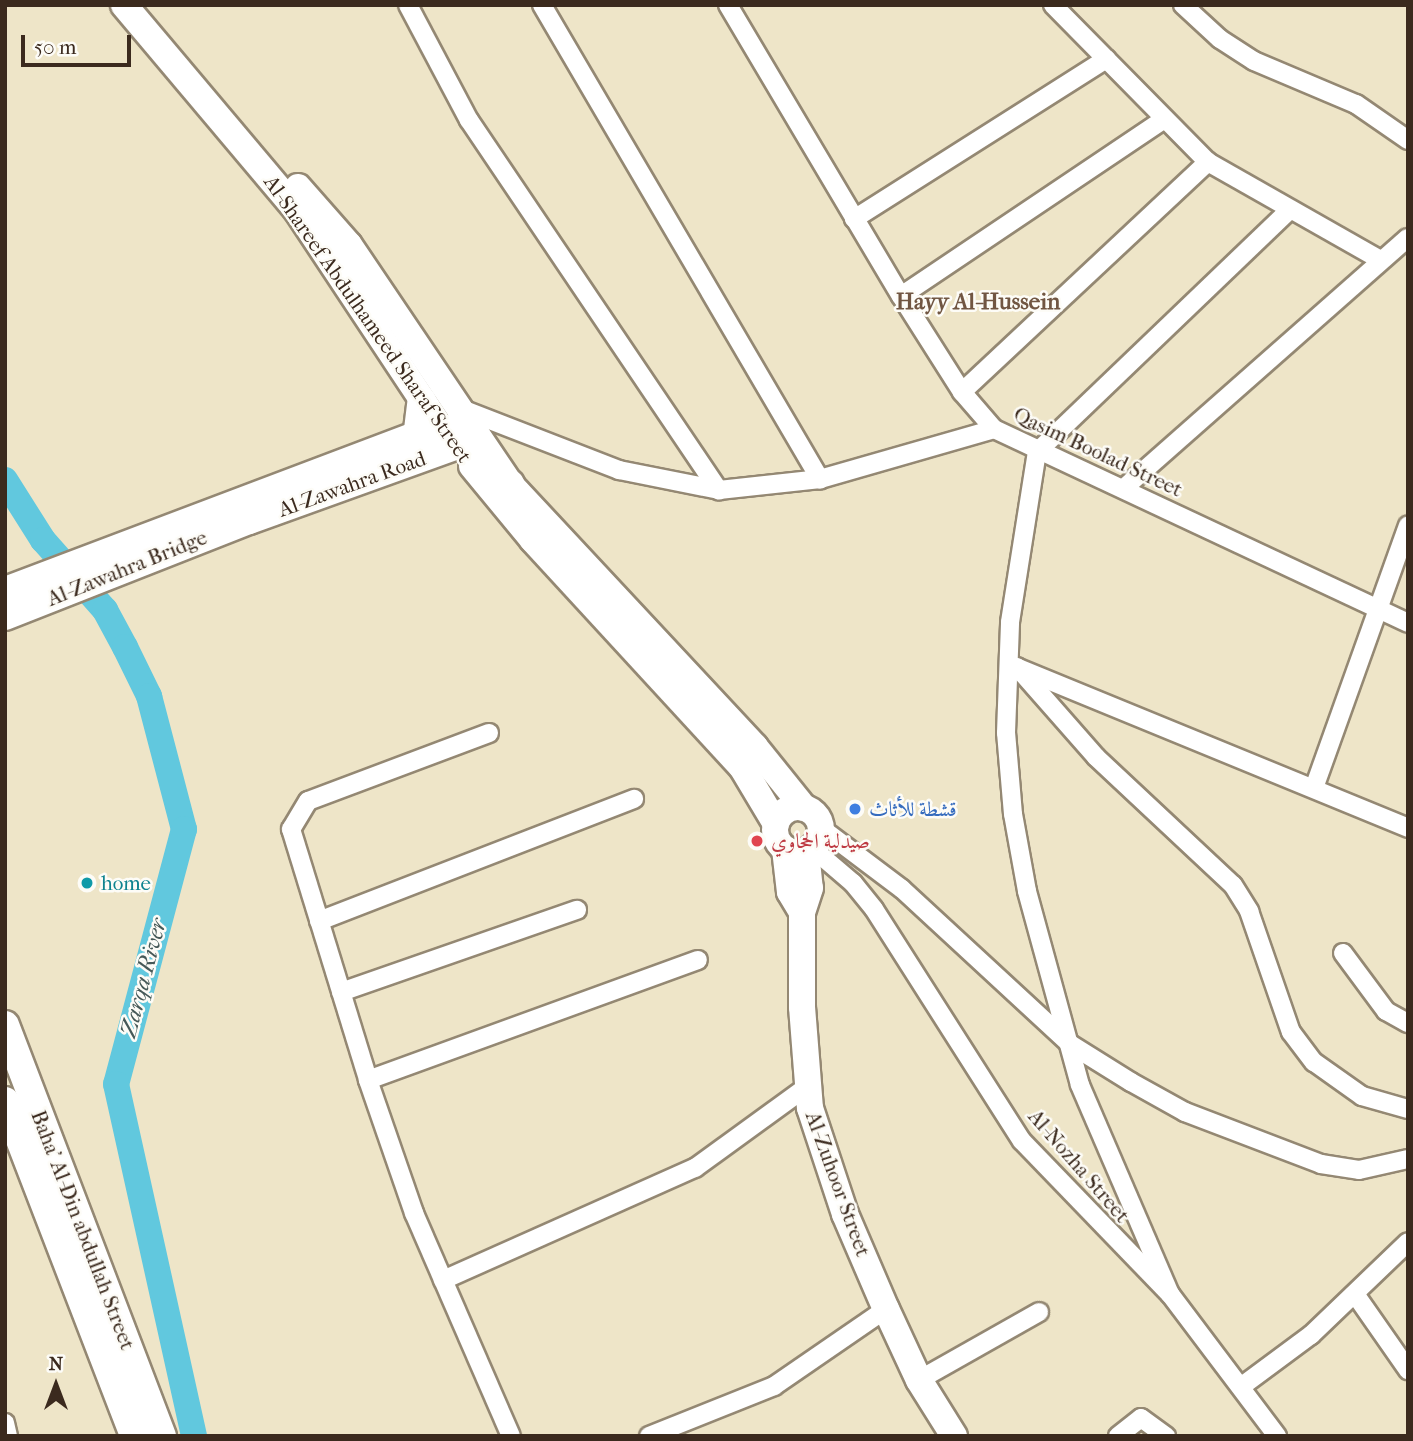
<!DOCTYPE html>
<html>
<head>
<meta charset="utf-8">
<style>
  body { margin:0 }
  #map { position:relative; width:1413px; height:1441px; overflow:hidden; background:#eee5c8; font-family:"IM FELL French Canon",Amiri,serif }
  div>[style] { position:absolute }
  .river>* { height:26px; margin:-13px; padding:0 13px; transform-origin:13px; border-radius:13px; background:#61c8de }
  .roads { filter:drop-shadow(2px 0 #948873) drop-shadow(-2px 0 #948873) drop-shadow(0 2px #948873) drop-shadow(0 -2px #948873) }
  .street>* { height:18px; margin:-9px; padding:0 9px; transform-origin:9px; border-radius:9px; background:#fff }
  .secondary>* { height:26px; margin:-13px; padding:0 13px; transform-origin:13px; border-radius:13px; background:#fff }
  .secondary>.ring { margin:-13px; padding:0; box-sizing:content-box; background:none; border:26px solid #fff; border-radius:50% }
  .primary>* { height:28px; margin:-14px; padding:0 14px; transform-origin:14px; border-radius:14px; background:#fff }
  .dots>* { width:19px; height:19px; translate:-50% -50%; box-sizing:border-box; border:4px solid #fdfcf7; border-radius:50% }
  span { translate:-50% -50%; white-space:nowrap; text-align:center; line-height:1.15; -webkit-text-stroke:5px #fdfcf7; paint-order:stroke }
  .street-label { font-size:21px; color:#3b2a1e }
  .shop-label { font-size:21px; color:#366cbe }
  .left { translate:0 -50%; text-align:left }
  .health-label { font-size:21px; color:#be3a42 }
  .culture-label { font-size:21px; color:#0d838f }
  .neighbourhood-label { font-size:23px; color:#715642; font-weight:700 }
  .water-label { font-size:23px; color:#465958; font-style:italic }
  .frame { position:absolute; inset:0; border:7px solid #3b2a1e; pointer-events:none }
  .north { position:absolute; left:21px; top:1350px; width:70px; height:70px; -webkit-text-stroke:5px #fdfcf7; paint-order:stroke; rotate:0deg; font-size:19px; font-weight:700; line-height:28px; text-align:center; color:#3b2a1e }
  .north::after { content:''; display:block; margin:auto; width:24px; height:32px; background:#3b2a1e; clip-path:polygon(50% 0,100% 100%,50% 72%,0 100%) }
  .scale { position:absolute; left:21px; top:35px; width:110px; height:32px; box-sizing:border-box; border:4px solid #3b2a1e; border-top:0; padding-left:9px; font-size:21px; line-height:24px; white-space:nowrap; color:#3b2a1e; -webkit-text-stroke:5px #fdfcf7; paint-order:stroke }
</style>
</head>
<body>
<div id="map">
  <div class="river">
    <i style="left:5px;top:480px;width:71px;rotate:57.7deg"></i>
    <i style="left:43px;top:540px;width:94px;rotate:48.5deg"></i>
    <i style="left:105px;top:610px;width:42px;rotate:61.6deg"></i>
    <i style="left:125px;top:647px;width:55px;rotate:63.9deg"></i>
    <i style="left:149px;top:696px;width:138px;rotate:75.3deg"></i>
    <i style="left:184px;top:829px;width:264px;rotate:104.9deg"></i>
    <i style="left:116px;top:1084px;width:361px;rotate:77.5deg"></i>
  </div>
  <div class="roads">
    <div class="street">
      <i style="left:408px;top:5px;width:130px;rotate:62.1deg"></i>
      <i style="left:469px;top:120px;width:447px;rotate:56deg"></i>
      <i style="left:542px;top:5px;width:550px;rotate:59.61deg"></i>
      <i style="left:728px;top:5px;width:339px;rotate:59.3deg"></i>
      <i style="left:901px;top:296px;width:114px;rotate:57.6deg"></i>
      <i style="left:962px;top:392px;width:49px;rotate:49.1deg"></i>
      <i style="left:994px;top:429px;width:457px;rotate:25.1deg"></i>
      <i style="left:1053px;top:5px;width:221px;rotate:45.4deg"></i>
      <i style="left:1208px;top:162px;width:197px;rotate:29.6deg"></i>
      <i style="left:1183px;top:5px;width:50px;rotate:42.6deg"></i>
      <i style="left:1220px;top:39px;width:40px;rotate:32.9deg"></i>
      <i style="left:1254px;top:61px;width:111px;rotate:22.9deg"></i>
      <i style="left:1356px;top:104px;width:63px;rotate:34.7deg"></i>
      <i style="left:854px;top:219px;width:299px;rotate:-32.4deg"></i>
      <i style="left:901px;top:296px;width:316px;rotate:-33.9deg"></i>
      <i style="left:962px;top:392px;width:337px;rotate:-43.1deg"></i>
      <i style="left:459px;top:408px;width:172px;rotate:21.2deg"></i>
      <i style="left:619px;top:470px;width:102px;rotate:11.3deg"></i>
      <i style="left:719px;top:490px;width:102px;rotate:-6.2deg"></i>
      <i style="left:820px;top:479px;width:181px;rotate:-16deg"></i>
      <i style="left:1124px;top:488px;width:378px;rotate:-41.4deg"></i>
      <i style="left:1016px;top:667px;width:424px;rotate:22.3deg"></i>
      <i style="left:1017px;top:667px;width:120px;rotate:48.7deg"></i>
      <i style="left:1096px;top:757px;width:187px;rotate:43.1deg"></i>
      <i style="left:1233px;top:885px;width:31px;rotate:58deg"></i>
      <i style="left:1249px;top:911px;width:128px;rotate:70.9deg"></i>
      <i style="left:1291px;top:1032px;width:38px;rotate:53deg"></i>
      <i style="left:1314px;top:1062px;width:59px;rotate:35.3deg"></i>
      <i style="left:1362px;top:1096px;width:48px;rotate:15.8deg"></i>
      <i style="left:489px;top:733px;width:193px;rotate:159.4deg"></i>
      <i style="left:308px;top:801px;width:33px;rotate:121deg"></i>
      <i style="left:291px;top:829px;width:263px;rotate:72.9deg"></i>
      <i style="left:368px;top:1080px;width:141px;rotate:70.9deg"></i>
      <i style="left:414px;top:1213px;width:243px;rotate:66.5deg"></i>
      <i style="left:1314px;top:788px;width:279px;rotate:-70.3deg"></i>
      <i style="left:821px;top:828px;width:101px;rotate:37deg"></i>
      <i style="left:902px;top:889px;width:229px;rotate:42.7deg"></i>
      <i style="left:1070px;top:1044px;width:72px;rotate:31.9deg"></i>
      <i style="left:1131px;top:1082px;width:62px;rotate:29.1deg"></i>
      <i style="left:1185px;top:1112px;width:146px;rotate:20.9deg"></i>
      <i style="left:1321px;top:1164px;width:38px;rotate:9deg"></i>
      <i style="left:1359px;top:1170px;width:50px;rotate:-12.7deg"></i>
      <i style="left:812px;top:848px;width:54px;rotate:40.5deg"></i>
      <i style="left:853px;top:883px;width:33px;rotate:51deg"></i>
      <i style="left:874px;top:909px;width:275px;rotate:57.5deg"></i>
      <i style="left:1022px;top:1141px;width:213px;rotate:46deg"></i>
      <i style="left:1170px;top:1294px;width:178px;rotate:53deg"></i>
      <i style="left:319px;top:921px;width:338px;rotate:-21.2deg"></i>
      <i style="left:1343px;top:953px;width:72px;rotate:53.4deg"></i>
      <i style="left:1386px;top:1011px;width:25px;rotate:29deg"></i>
      <i style="left:341px;top:992px;width:250px;rotate:-19.2deg"></i>
      <i style="left:368px;top:1080px;width:351px;rotate:-20deg"></i>
      <i style="left:443px;top:1280px;width:276px;rotate:-24deg"></i>
      <i style="left:695px;top:1168px;width:136px;rotate:-36deg"></i>
      <i style="left:1170px;top:1294px;width:228px;rotate:-113.3deg"></i>
      <i style="left:1080px;top:1085px;width:201px;rotate:-105.3deg"></i>
      <i style="left:1027px;top:891px;width:78px;rotate:-100.3deg"></i>
      <i style="left:1013px;top:814px;width:81px;rotate:-94.9deg"></i>
      <i style="left:1006px;top:733px;width:111px;rotate:-87.9deg"></i>
      <i style="left:1010px;top:622px;width:172px;rotate:-81deg"></i>
      <i style="left:1037px;top:452px;width:348px;rotate:-43.8deg"></i>
      <i style="left:1355px;top:1294px;width:93px;rotate:55.1deg"></i>
      <i style="left:919px;top:1380px;width:138px;rotate:-29.5deg"></i>
      <i style="left:1242px;top:1386px;width:86px;rotate:-36.5deg"></i>
      <i style="left:1311px;top:1335px;width:134px;rotate:-43.8deg"></i>
      <i style="left:5px;top:1423px;width:13px;rotate:77deg"></i>
      <i style="left:649px;top:1436px;width:135px;rotate:-21.8deg"></i>
      <i style="left:774px;top:1386px;width:136px;rotate:-34.5deg"></i>
      <i style="left:1118px;top:1436px;width:29px;rotate:-38deg"></i>
      <i style="left:1141px;top:1418px;width:31px;rotate:36deg"></i>
    </div>
    <div class="secondary">
      <i style="left:124px;top:5px;width:267px;rotate:49.9deg"></i>
      <i style="left:296px;top:209px;width:252px;rotate:56.5deg"></i>
      <i style="left:298px;top:187px;width:77px;rotate:48.7deg"></i>
      <i style="left:349px;top:245px;width:288px;rotate:56deg"></i>
      <i style="left:510px;top:484px;width:359px;rotate:47deg"></i>
      <i style="left:755px;top:747px;width:78px;rotate:51.2deg"></i>
      <i style="left:472px;top:466px;width:96px;rotate:50.5deg"></i>
      <i style="left:533px;top:540px;width:309px;rotate:47.4deg"></i>
      <i style="left:742px;top:767px;width:66px;rotate:59.2deg"></i>
      <i class="ring" style="left:775px;top:807px;width:20px;height:20px"></i>
      <i style="left:785px;top:849px;width:43px;rotate:83.4deg"></i>
      <i style="left:790px;top:892px;width:23px;rotate:59deg"></i>
      <i style="left:806px;top:852px;width:36px;rotate:84deg"></i>
      <i style="left:810px;top:888px;width:25px;rotate:108deg"></i>
      <i style="left:802px;top:912px;width:95px;rotate:90deg"></i>
      <i style="left:802px;top:1007px;width:101px;rotate:85.5deg"></i>
      <i style="left:810px;top:1108px;width:112px;rotate:71.7deg"></i>
      <i style="left:845px;top:1214px;width:103px;rotate:66.7deg"></i>
      <i style="left:886px;top:1309px;width:78px;rotate:65.1deg"></i>
      <i style="left:919px;top:1380px;width:66px;rotate:58deg"></i>
    </div>
    <div class="primary">
      <i style="left:417px;top:438px;width:38px;rotate:-83deg"></i>
      <i style="left:5px;top:591px;width:465px;rotate:-20.7deg"></i>
      <i style="left:440px;top:427px;width:18px;rotate:22deg"></i>
      <i style="left:457px;top:434px;width:54px;rotate:51deg"></i>
      <i style="left:491px;top:476px;width:21px;rotate:23deg"></i>
      <i style="left:5px;top:616px;width:262px;rotate:-21.5deg"></i>
      <i style="left:249px;top:520px;width:219px;rotate:-19.8deg"></i>
      <i style="left:5px;top:1025px;width:440px;rotate:69.1deg"></i>
      <i style="left:5px;top:1101px;width:359px;rotate:68.9deg"></i>
    </div>
  </div>
  <div class="dots">
    <i style="left:855px;top:809px;background:#3f7fe0"></i>
    <i style="left:757px;top:841px;background:#e0444e"></i>
    <i style="left:87px;top:883px;background:#0f9aa8"></i>
  </div>
  <div class="street-label">
    <span style="left:368px;top:319px;rotate:55deg">Al-Shareef Abdulhameed Sharaf Street</span>
    <span style="left:1098px;top:452px;rotate:25deg">Qasim Boolad Street</span>
    <span style="left:352px;top:484px;rotate:-20deg">Al-Zawahra Road</span>
    <span style="left:127px;top:568px;rotate:-22deg">Al-Zawahra Bridge</span>
    <span style="left:1079px;top:1166px;rotate:49deg">Al-Nozha Street</span>
    <span style="left:838px;top:1184px;rotate:70deg">Al-Zuhoor Street</span>
    <span style="left:83px;top:1230px;rotate:69deg">Baha' Al-Din abdullah Street</span>
  </div>
  <div class="shop-label">
    <span class="left" style="left:869px;top:809px">قشطة للأثاث</span>
  </div>
  <div class="health-label">
    <span class="left" style="left:771px;top:841px">صيدلية الحجاوي</span>
  </div>
  <div class="culture-label">
    <span class="left" style="left:101px;top:883px">home</span>
  </div>
  <div class="neighbourhood-label">
    <span style="left:978px;top:302px">Hayy Al-Hussein</span>
  </div>
  <div class="water-label">
    <span style="left:144px;top:978px;rotate:-75deg">Zarqa River</span>
  </div>
  <div class="frame"></div>
  <div class="north">N</div>
  <div class="scale">50 m</div>
</div>
</body>
</html>
